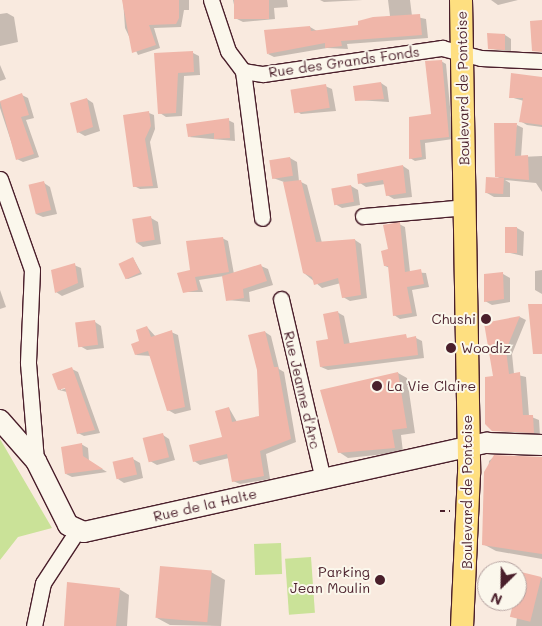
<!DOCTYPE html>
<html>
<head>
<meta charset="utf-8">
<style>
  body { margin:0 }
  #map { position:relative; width:542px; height:626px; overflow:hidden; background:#f9eadf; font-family:Mali,sans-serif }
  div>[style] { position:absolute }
  .green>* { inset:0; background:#cae298; transform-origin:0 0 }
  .shadow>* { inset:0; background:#0003 }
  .building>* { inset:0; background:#f0b6a9; transform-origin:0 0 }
  .path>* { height:2.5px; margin-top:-1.25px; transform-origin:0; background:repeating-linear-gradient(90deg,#4a1f2b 0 5px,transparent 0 9px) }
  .roads { filter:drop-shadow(1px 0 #4a1f2b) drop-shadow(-1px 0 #4a1f2b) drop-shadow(0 1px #4a1f2b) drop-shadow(0 -1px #4a1f2b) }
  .street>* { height:15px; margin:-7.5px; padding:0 7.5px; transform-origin:7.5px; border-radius:7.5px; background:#fbf7ec }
  .secondary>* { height:20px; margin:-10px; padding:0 10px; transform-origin:10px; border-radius:10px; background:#fbf7ec }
  .primary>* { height:22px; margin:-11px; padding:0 11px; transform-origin:11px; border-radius:11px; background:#fedf80 }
  .dots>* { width:14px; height:14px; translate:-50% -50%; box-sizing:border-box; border:2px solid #fbf7ec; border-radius:50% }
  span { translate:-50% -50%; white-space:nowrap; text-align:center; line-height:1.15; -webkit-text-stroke:4px #fbf7ec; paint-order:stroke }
  .street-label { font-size:14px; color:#4a1f2b }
  .poi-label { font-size:14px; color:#4a1f2b }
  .right { translate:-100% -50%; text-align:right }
  .left { translate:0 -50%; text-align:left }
  .north { position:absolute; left:477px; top:561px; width:50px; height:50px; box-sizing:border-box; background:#fbf7ec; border:1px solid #b4a19f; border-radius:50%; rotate:203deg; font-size:14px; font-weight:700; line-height:20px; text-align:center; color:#4a1f2b }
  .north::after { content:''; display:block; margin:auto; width:18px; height:22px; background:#4a1f2b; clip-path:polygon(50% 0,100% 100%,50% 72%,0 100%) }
</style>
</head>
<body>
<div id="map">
  <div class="green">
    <i style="clip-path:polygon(0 439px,52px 528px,18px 537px,0 560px)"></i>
    <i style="left:281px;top:543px;width:31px;height:27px;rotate:88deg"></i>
    <i style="left:311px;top:557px;width:56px;height:26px;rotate:86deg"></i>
  </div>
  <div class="shadow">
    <i style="clip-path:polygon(123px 0,189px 0,189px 10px,184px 10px,181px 27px,154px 28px,160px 48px,138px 55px,125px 28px)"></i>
    <i style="clip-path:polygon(233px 0,287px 0,288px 7px,274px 8px,275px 19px,243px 22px,237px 19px)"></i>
    <i style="clip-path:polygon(320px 0,363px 0,324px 2px)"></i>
    <i style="clip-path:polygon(388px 0,410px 0,412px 16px,426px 19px,428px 38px,347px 44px,348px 49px,327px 48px,274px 57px,268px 54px,310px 27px,317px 31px,360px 26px,359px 22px,390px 16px)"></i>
    <i style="clip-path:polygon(491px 0,518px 0,498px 5px)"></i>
    <i style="clip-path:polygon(7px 13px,14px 17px,18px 42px,0 46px,0 14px)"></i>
    <i style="clip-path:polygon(505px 35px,511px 39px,511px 53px,489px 48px)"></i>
    <i style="clip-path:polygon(193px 53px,199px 56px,200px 75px,184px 76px,182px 116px,166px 117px,160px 113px,155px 54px)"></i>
    <i style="clip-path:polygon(441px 61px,446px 64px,453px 139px,425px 143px,426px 159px,415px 161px,410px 158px,432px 115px)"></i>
    <i style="clip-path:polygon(0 65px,6px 79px,0 81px)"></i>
    <i style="clip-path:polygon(381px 83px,387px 87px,389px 102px,356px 100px)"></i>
    <i style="clip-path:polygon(325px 86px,332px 89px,336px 111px,301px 114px,295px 110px)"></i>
    <i style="clip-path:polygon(542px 87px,542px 127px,527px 125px,520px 121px,524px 101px,510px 97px)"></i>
    <i style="clip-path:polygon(22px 95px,28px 98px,34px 118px,26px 120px,39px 157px,23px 162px,17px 159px,0 108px,0 102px)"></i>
    <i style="clip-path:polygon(87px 99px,93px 103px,100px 131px,85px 136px,78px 132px)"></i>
    <i style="clip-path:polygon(149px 113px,154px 115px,155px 129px,150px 142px,158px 188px,140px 189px,134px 186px)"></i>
    <i style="clip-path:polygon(228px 120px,234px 123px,235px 141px,189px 137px)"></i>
    <i style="clip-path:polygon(517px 125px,523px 128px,521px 157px,542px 156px,542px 192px,536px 183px,505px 180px,510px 183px,510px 197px,494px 197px,487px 193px,501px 179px,496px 176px)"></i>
    <i style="clip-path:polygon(290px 158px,297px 162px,299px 181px,307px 185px,322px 243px,355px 240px,361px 244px,367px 298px,350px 301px,343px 297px,341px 283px,322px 288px,304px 273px,284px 182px,273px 178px)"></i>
    <i style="clip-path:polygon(403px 166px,409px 170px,412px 197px,394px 199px,387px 195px,385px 184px,366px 187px,360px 183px)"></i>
    <i style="clip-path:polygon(44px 183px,50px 187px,57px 214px,43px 217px,36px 214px)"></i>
    <i style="clip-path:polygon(351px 186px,358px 190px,360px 205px,342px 208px,335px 204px)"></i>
    <i style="clip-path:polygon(151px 218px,158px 222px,161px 244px,143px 247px,137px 243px)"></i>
    <i style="clip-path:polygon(399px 224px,405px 227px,410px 272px,426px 273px,429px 287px,412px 290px,417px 316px,400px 319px,394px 315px,390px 268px,385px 266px)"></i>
    <i style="clip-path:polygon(517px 228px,524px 232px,523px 256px,506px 252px)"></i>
    <i style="clip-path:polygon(222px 238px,228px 241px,234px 274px,261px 266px,268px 269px,273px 285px,249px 292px,250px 302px,227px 300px,224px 276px,199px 280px,203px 292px,184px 292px,191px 271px)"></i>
    <i style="clip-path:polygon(133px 258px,142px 274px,128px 279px,125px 278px)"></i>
    <i style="clip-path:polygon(74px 265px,81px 268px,84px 287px,62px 296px,56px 292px)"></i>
    <i style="clip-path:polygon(542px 270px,542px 294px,535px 290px,535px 271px)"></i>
    <i style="clip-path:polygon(503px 274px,510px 278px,510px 302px,492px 305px,485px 301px,485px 275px)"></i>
    <i style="clip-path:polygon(0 290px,6px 307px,0 309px)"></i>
    <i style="clip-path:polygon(337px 312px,344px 316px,350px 345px,416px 338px,422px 341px,424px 358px,328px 370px,321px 367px)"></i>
    <i style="clip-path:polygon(520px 317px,526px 320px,512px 354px,514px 374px,526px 377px,529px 416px,539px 420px,540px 436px,493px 430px,495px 377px,485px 324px)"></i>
    <i style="clip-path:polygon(95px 322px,101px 326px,104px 348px,87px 350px,80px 346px)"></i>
    <i style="clip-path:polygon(147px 327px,156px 337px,171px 332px,178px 335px,191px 410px,175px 414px,168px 410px,151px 356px,136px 355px)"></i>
    <i style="clip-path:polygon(265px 332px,271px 336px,279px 369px,284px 372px,296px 442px,266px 454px,270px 479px,240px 484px,233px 481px,229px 458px,200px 465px,194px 461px,223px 438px,229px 408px,237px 422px,260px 417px)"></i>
    <i style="clip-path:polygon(evenodd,72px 369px,78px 372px,100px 433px,84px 436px,78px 433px,67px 392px,59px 390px,72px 369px,71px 387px,61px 390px,61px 388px,71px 387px)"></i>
    <i style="clip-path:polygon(398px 373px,407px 378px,415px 433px,401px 435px,403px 452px,348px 458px,339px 452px)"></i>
    <i style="clip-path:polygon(163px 435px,169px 439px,175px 460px,157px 465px,150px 461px)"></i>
    <i style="clip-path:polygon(81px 444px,88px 448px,89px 461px,107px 472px,72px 477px,66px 474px)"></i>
    <i style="clip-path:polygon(495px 456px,542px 459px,542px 559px,496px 551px,483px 544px,489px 461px)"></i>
    <i style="clip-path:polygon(133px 459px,140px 463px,143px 478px,124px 483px,118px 479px)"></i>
    <i style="clip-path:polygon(211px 572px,225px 580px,221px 626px,224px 626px,170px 625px,157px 618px)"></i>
    <i style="clip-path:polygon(522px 574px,542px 578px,542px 626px,516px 626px)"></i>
    <i style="clip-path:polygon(119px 589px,129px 595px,127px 626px,65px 626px)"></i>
  </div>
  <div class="building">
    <i style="clip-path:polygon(122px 0,179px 0,179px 18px,176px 24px,149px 25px,156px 45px,132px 53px)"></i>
    <i style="left:234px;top:0;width:35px;height:19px"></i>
    <i style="clip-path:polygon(420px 14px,422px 35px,341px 41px,342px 46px,325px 48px,325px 43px,267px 54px,264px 30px,310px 26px,311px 31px,358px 25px,358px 21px,373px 17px)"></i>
    <i style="clip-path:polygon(542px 20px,542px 52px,532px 51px,530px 21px)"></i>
    <i style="clip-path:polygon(487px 33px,505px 34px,505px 50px,488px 49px)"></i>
    <i style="clip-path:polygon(193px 51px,194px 72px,178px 73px,176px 113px,158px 114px,154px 53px)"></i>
    <i style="clip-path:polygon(442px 60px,449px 137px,420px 140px,422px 157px,409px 159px,409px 117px,431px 114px,425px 61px)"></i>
    <i style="clip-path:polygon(511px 73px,542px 77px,542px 125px,519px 122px,523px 98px,509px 98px)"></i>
    <i style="clip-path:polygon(381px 82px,384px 99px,355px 101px,353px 86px)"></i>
    <i style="left:326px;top:84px;width:24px;height:36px;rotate:81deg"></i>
    <i style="clip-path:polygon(22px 93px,29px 115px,21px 117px,34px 154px,16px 160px,0 101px)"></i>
    <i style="clip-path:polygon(87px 98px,93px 127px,77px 133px,70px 103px)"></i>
    <i style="clip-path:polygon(149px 111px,151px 126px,145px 139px,153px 186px,133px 187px,123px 115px)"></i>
    <i style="clip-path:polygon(229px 118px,230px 138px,214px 139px,214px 133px,188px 137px,186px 124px)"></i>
    <i style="clip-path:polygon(494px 123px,517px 123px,515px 156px,528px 155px,529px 180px,495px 177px)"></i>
    <i style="left:290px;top:157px;width:19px;height:21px;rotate:81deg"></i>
    <i style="clip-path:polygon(403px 165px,406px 193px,386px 196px,383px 180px,358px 184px,357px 174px)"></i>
    <i style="left:486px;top:177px;width:18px;height:16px;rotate:3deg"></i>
    <i style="clip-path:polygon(301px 180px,316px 242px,355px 239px,361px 295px,342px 298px,338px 278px,314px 285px,312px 277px,303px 273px,283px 182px)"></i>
    <i style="left:44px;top:181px;width:30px;height:16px;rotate:76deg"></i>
    <i style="left:351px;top:185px;width:17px;height:20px;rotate:80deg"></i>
    <i style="left:151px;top:216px;width:24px;height:19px;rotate:81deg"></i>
    <i style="clip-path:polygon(400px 222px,405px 272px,421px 269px,424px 284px,407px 287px,412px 313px,393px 316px,388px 266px,384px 266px,381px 251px,388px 249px,383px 225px)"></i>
    <i style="left:505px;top:227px;width:12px;height:26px"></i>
    <i style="clip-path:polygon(223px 237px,229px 272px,195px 277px,198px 290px,183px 293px,177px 273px,190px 270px,186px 241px)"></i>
    <i style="left:133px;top:257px;width:17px;height:16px;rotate:65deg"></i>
    <i style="clip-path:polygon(75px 263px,78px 283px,55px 293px,51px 270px)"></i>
    <i style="clip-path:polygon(261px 264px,267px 281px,243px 289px,244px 298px,226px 301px,222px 276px)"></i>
    <i style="clip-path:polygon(503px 272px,504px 299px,484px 302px,484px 274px)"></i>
    <i style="clip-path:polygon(528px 304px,542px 304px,542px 354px,533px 354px)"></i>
    <i style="clip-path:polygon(338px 311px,344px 344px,406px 334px,407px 338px,416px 336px,418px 355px,320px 367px,316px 341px,328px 339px,323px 314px)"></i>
    <i style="clip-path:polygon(520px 316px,506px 350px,509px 374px,520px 372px,523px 415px,533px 415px,534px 433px,492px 431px,485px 424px,485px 377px,493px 376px,484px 323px)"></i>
    <i style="left:95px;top:320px;width:25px;height:20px;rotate:83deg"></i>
    <i style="clip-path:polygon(147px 326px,151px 337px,172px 330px,185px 407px,167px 411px,148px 351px,135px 355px,131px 344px,139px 341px,136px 330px)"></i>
    <i style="clip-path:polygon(265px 331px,274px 367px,278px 367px,291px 439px,260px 451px,264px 476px,232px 482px,227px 454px,193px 462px,189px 445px,222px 437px,215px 411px,229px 407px,232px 422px,259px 416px,257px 370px,248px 335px)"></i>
    <i style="clip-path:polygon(72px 367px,95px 430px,77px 434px,65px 388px,58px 390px,52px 374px)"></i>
    <i style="clip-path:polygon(398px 372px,407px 428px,392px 430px,395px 448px,338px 453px,320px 390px)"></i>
    <i style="left:163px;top:433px;width:25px;height:21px;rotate:76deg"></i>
    <i style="clip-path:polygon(82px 443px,83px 456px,103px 469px,65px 474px,61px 447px)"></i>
    <i style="clip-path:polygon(494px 455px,542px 457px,542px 554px,482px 545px,484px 472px)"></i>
    <i style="left:133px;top:457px;width:18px;height:21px;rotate:77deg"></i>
    <i style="left:160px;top:566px;width:52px;height:52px;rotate:5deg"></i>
    <i style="left:521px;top:572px;width:21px;height:46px;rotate:14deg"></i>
    <i style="clip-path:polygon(67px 582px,120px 588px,116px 626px,64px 626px)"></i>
  </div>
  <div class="path">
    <i style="left:440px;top:511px;width:10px"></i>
  </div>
  <div class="roads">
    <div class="street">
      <i style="left:211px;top:0;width:54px;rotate:71.6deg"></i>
      <i style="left:228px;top:51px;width:25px;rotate:53deg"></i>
      <i style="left:243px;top:71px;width:20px;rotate:9deg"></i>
      <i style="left:263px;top:74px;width:181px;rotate:-8.3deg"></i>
      <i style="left:442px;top:48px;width:40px;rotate:14.4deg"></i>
      <i style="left:481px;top:58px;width:61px;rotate:2.8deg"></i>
      <i style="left:243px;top:71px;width:148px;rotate:82.6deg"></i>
      <i style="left:0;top:179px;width:96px;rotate:70.6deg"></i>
      <i style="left:32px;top:270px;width:93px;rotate:92.5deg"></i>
      <i style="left:28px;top:363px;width:98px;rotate:85.3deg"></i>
      <i style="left:363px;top:216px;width:102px;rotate:-5deg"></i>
      <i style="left:281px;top:299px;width:186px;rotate:76.9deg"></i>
      <i style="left:34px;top:626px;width:44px;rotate:-78.2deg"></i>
      <i style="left:43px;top:583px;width:62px;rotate:-56.8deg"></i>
    </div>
    <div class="secondary">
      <i style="left:0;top:420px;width:55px;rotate:48.7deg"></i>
      <i style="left:36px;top:461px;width:72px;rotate:63.4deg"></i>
      <i style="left:68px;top:525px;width:17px;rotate:24deg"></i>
      <i style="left:84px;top:532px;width:413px;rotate:-12.5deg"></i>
      <i style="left:487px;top:443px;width:55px;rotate:2.1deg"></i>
    </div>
    <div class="primary">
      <i style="left:461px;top:0;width:473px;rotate:89deg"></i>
      <i style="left:469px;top:473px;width:153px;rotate:92.6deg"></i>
    </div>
  </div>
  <div class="dots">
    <i style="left:486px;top:319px;background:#4a1f2b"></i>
    <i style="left:451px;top:348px;background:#4a1f2b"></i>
    <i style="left:377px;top:386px;background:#4a1f2b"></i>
    <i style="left:380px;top:580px;background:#4a1f2b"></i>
  </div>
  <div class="street-label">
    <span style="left:344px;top:62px;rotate:-8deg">Rue des Grands Fonds</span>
    <span style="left:463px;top:88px;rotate:-91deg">Boulevard de Pontoise</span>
    <span style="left:302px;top:390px;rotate:77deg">Rue Jeanne d'Arc</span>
    <span style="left:467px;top:492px;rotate:-90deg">Boulevard de Pontoise</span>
    <span style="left:205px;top:505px;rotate:-13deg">Rue de la Halte</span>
  </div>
  <div class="poi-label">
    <span class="right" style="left:476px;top:319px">Chushi</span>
    <span class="left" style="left:461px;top:348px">Woodiz</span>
    <span class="left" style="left:387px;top:386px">La Vie Claire</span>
    <span class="right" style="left:370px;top:580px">Parking<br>Jean Moulin</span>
  </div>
  <div class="north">N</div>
</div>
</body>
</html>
